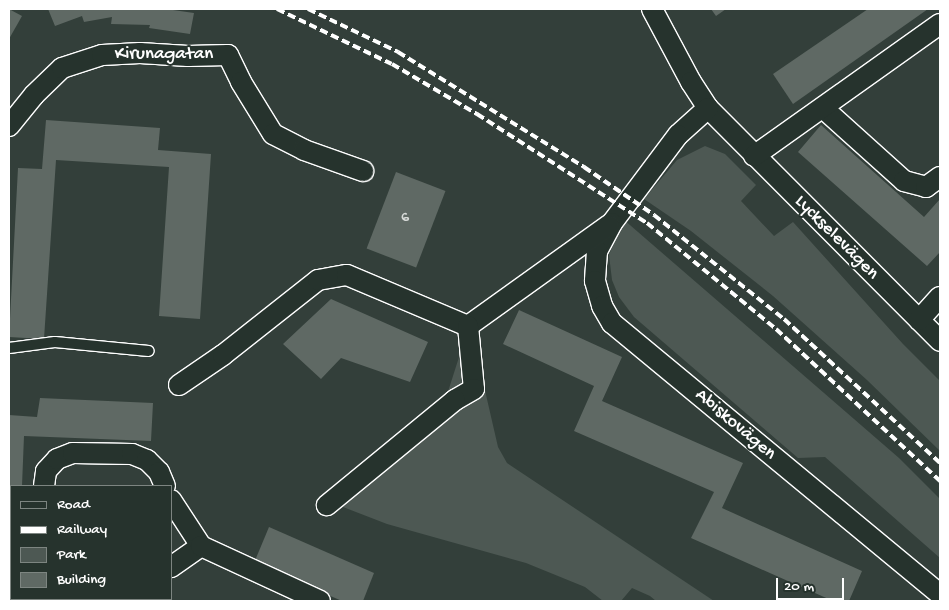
<!DOCTYPE html>
<html>
<head>
<meta charset="utf-8">
<style>
  body { margin:0 }
  #map { position:relative; width:949px; height:610px; overflow:hidden; background:#333f3a; font-family:"Gochi Hand",sans-serif }
  div>[style] { position:absolute }
  .green>* { inset:0; background:#4d5853 }
  .building>* { inset:0; background:#5f6964; transform-origin:0 0 }
  .roads { filter:drop-shadow(1px 0 #fff) drop-shadow(-1px 0 #fff) drop-shadow(0 1px #fff) drop-shadow(0 -1px #fff) }
  .service>* { height:10px; margin:-5px; padding:0 5px; transform-origin:5px; border-radius:5px; background:#26332d }
  .minor>* { height:20px; margin:-10px; padding:0 10px; transform-origin:10px; border-radius:10px; background:#26332d }
  .rail>* { height:4px; margin-top:-2px; transform-origin:0; background:repeating-linear-gradient(90deg,#fff 0 8px,transparent 0 12px) }
  span { translate:-50% -50%; white-space:nowrap; text-align:center; line-height:1.15; -webkit-text-stroke:4px #26332d; paint-order:stroke }
  .number-label { font-size:16px; color:#d7dad8 }
  .number-label span { -webkit-text-stroke-width:0 }
  .street-label { font-size:19px; color:#fff }
  .frame { position:absolute; inset:0; border:10px solid #fff; pointer-events:none }
  .legend { position:absolute; left:10px; top:485px; width:162px; height:115px; box-sizing:border-box; background:#26332d; border:1px solid #7d8581; margin:0; padding:6px 9px; list-style:none; font-size:15px; color:#fff }
  .legend li { display:flex; align-items:center; gap:10px; height:25px }
  .legend b { width:25px; border:1px solid #7d8581 }
  .scale { position:absolute; left:776px; top:578px; width:68px; height:22px; box-sizing:border-box; border:2px solid #fff; border-top:0; padding-left:6px; font-size:15px; line-height:18px; white-space:nowrap; color:#fff; -webkit-text-stroke:4px #26332d; paint-order:stroke }
</style>
</head>
<body>
<div id="map">
  <div class="green">
    <i style="clip-path:polygon(705px 146px,725px 154px,756px 185px,741px 201px,774px 236px,793px 222px,903px 344px,940px 381px,940px 451px,867px 380px,773px 296px,691px 231px,644px 199px,677px 160px)"></i>
    <i style="clip-path:polygon(623px 219px,899px 458px,940px 499px,940px 558px,825px 457px,798px 458px,634px 317px,619px 297px,612px 280px,609px 255px)"></i>
    <i style="clip-path:polygon(460px 354px,478px 360px,498px 447px,507px 463px,714px 601px,656px 601px,650px 596px,632px 588px,621px 601px,603px 601px,585px 587px,526px 563px,387px 524px,343px 507px,322px 494px,381px 456px,445px 401px)"></i>
  </div>
  <div class="building">
    <i style="clip-path:polygon(9px 9px,22px 16px,9px 39px)"></i>
    <i style="clip-path:polygon(48px 9px,166px 9px,194px 13px,190px 34px,149px 28px,150px 25px,111px 24px,112px 17px,84px 22px,82px 16px,55px 26px)"></i>
    <i style="clip-path:polygon(711px 9px,726px 9px,716px 16px)"></i>
    <i style="clip-path:polygon(868px 9px,928px 9px,793px 104px,773px 74px)"></i>
    <i style="clip-path:polygon(46px 120px,160px 128px,158px 150px,211px 154px,200px 319px,159px 316px,169px 167px,56px 160px,44px 339px,9px 337px,18px 168px,42px 169px)"></i>
    <i style="clip-path:polygon(821px 125px,924px 217px,940px 199px,940px 252px,927px 266px,798px 152px)"></i>
    <i style="left:396px;top:172px;width:53px;height:82px;rotate:21deg"></i>
    <i style="clip-path:polygon(331px 299px,428px 342px,410px 382px,341px 358px,321px 379px,283px 344px)"></i>
    <i style="clip-path:polygon(519px 310px,622px 357px,602px 401px,743px 463px,722px 508px,862px 571px,849px 601px,833px 601px,691px 538px,714px 492px,574px 431px,594px 386px,503px 344px)"></i>
    <i style="clip-path:polygon(40px 398px,153px 403px,151px 441px,24px 436px,22px 486px,11px 486px,11px 587px,9px 583px,9px 415px,37px 417px)"></i>
    <i style="clip-path:polygon(269px 527px,374px 573px,363px 601px,342px 601px,254px 563px)"></i>
    <i style="left:20px;top:599px;width:74px;height:2px"></i>
  </div>
  <div class="roads">
    <div class="service">
      <i style="left:9px;top:348px;width:46px;rotate:-7.4deg"></i>
      <i style="left:55px;top:342px;width:94px;rotate:5.5deg"></i>
    </div>
    <div class="minor">
      <i style="left:652px;top:9px;width:83px;rotate:61.9deg"></i>
      <i style="left:691px;top:82px;width:31px;rotate:57deg"></i>
      <i style="left:708px;top:108px;width:329px;rotate:45.1deg"></i>
      <i style="left:708px;top:108px;width:40px;rotate:138deg"></i>
      <i style="left:678px;top:135px;width:110px;rotate:126.9deg"></i>
      <i style="left:612px;top:223px;width:32px;rotate:118deg"></i>
      <i style="left:597px;top:251px;width:30px;rotate:94deg"></i>
      <i style="left:595px;top:281px;width:26px;rotate:74deg"></i>
      <i style="left:602px;top:306px;width:20px;rotate:60deg"></i>
      <i style="left:612px;top:323px;width:425px;rotate:39.6deg"></i>
      <i style="left:823px;top:108px;width:109px;rotate:42deg"></i>
      <i style="left:904px;top:181px;width:23px;rotate:15deg"></i>
      <i style="left:926px;top:187px;width:17px;rotate:-36deg"></i>
      <i style="left:9px;top:126px;width:40px;rotate:-51deg"></i>
      <i style="left:34px;top:95px;width:39px;rotate:-44deg"></i>
      <i style="left:62px;top:68px;width:42px;rotate:-18deg"></i>
      <i style="left:102px;top:55px;width:38px;rotate:-3deg"></i>
      <i style="left:140px;top:53px;width:48px;rotate:3.6deg"></i>
      <i style="left:188px;top:56px;width:40px;rotate:-1.4deg"></i>
      <i style="left:228px;top:55px;width:30px;rotate:64deg"></i>
      <i style="left:241px;top:82px;width:61px;rotate:58.4deg"></i>
      <i style="left:273px;top:134px;width:35px;rotate:27deg"></i>
      <i style="left:304px;top:150px;width:63px;rotate:19.6deg"></i>
      <i style="left:754px;top:156px;width:228px;rotate:-35.4deg"></i>
      <i style="left:919px;top:320px;width:31px;rotate:-48deg"></i>
      <i style="left:468px;top:326px;width:173px;rotate:-35.6deg"></i>
      <i style="left:179px;top:385px;width:53px;rotate:-34.3deg"></i>
      <i style="left:223px;top:355px;width:121px;rotate:-38.3deg"></i>
      <i style="left:318px;top:280px;width:29px;rotate:-10deg"></i>
      <i style="left:347px;top:275px;width:131px;rotate:22.9deg"></i>
      <i style="left:468px;top:326px;width:63px;rotate:84.6deg"></i>
      <i style="left:474px;top:389px;width:22px;rotate:150deg"></i>
      <i style="left:455px;top:400px;width:166px;rotate:140.6deg"></i>
      <i style="left:44px;top:486px;width:15px;rotate:-82deg"></i>
      <i style="left:46px;top:471px;width:16px;rotate:-47deg"></i>
      <i style="left:57px;top:459px;width:17px;rotate:-21deg"></i>
      <i style="left:73px;top:453px;width:59px;rotate:1deg"></i>
      <i style="left:132px;top:454px;width:16px;rotate:22deg"></i>
      <i style="left:147px;top:460px;width:17px;rotate:45deg"></i>
      <i style="left:159px;top:472px;width:15px;rotate:67deg"></i>
      <i style="left:171px;top:500px;width:55px;rotate:56.9deg"></i>
      <i style="left:201px;top:546px;width:37px;rotate:145deg"></i>
      <i style="left:201px;top:546px;width:131px;rotate:24.8deg"></i>
      <i style="left:121px;top:601px;width:4px;rotate:-27deg"></i>
    </div>
  </div>
  <div class="rail">
    <i style="left:277px;top:9px;width:127px;rotate:25.6deg"></i>
    <i style="left:392px;top:64px;width:99px;rotate:30.5deg"></i>
    <i style="left:477px;top:114px;width:202px;rotate:32.7deg"></i>
    <i style="left:647px;top:223px;width:167px;rotate:39.4deg"></i>
    <i style="left:776px;top:329px;width:224px;rotate:42.8deg"></i>
    <i style="left:308px;top:9px;width:100px;rotate:25.5deg"></i>
    <i style="left:398px;top:52px;width:219px;rotate:31.7deg"></i>
    <i style="left:584px;top:167px;width:85px;rotate:34.4deg"></i>
    <i style="left:654px;top:215px;width:166px;rotate:38.7deg"></i>
    <i style="left:784px;top:319px;width:212px;rotate:42.7deg"></i>
  </div>
  <div class="number-label">
    <span style="left:405px;top:219px">6</span>
  </div>
  <div class="street-label">
    <span style="left:164px;top:55px">Kirunagatan</span>
    <span style="left:836px;top:238px;rotate:45deg">Lyckselevägen</span>
    <span style="left:735px;top:425px;rotate:40deg">Abiskovägen</span>
  </div>
  <div class="frame"></div>
  <ul class="legend">
  <li><b style="height:6px;background:#26332d"></b>Road</li>
  <li><b style="height:6px;background:#fff"></b>Railway</li>
  <li><b style="height:14px;background:#4d5853"></b>Park</li>
  <li><b style="height:14px;background:#5f6964"></b>Building</li>
  </ul>
  <div class="scale">20 m</div>
</div>
</body>
</html>
